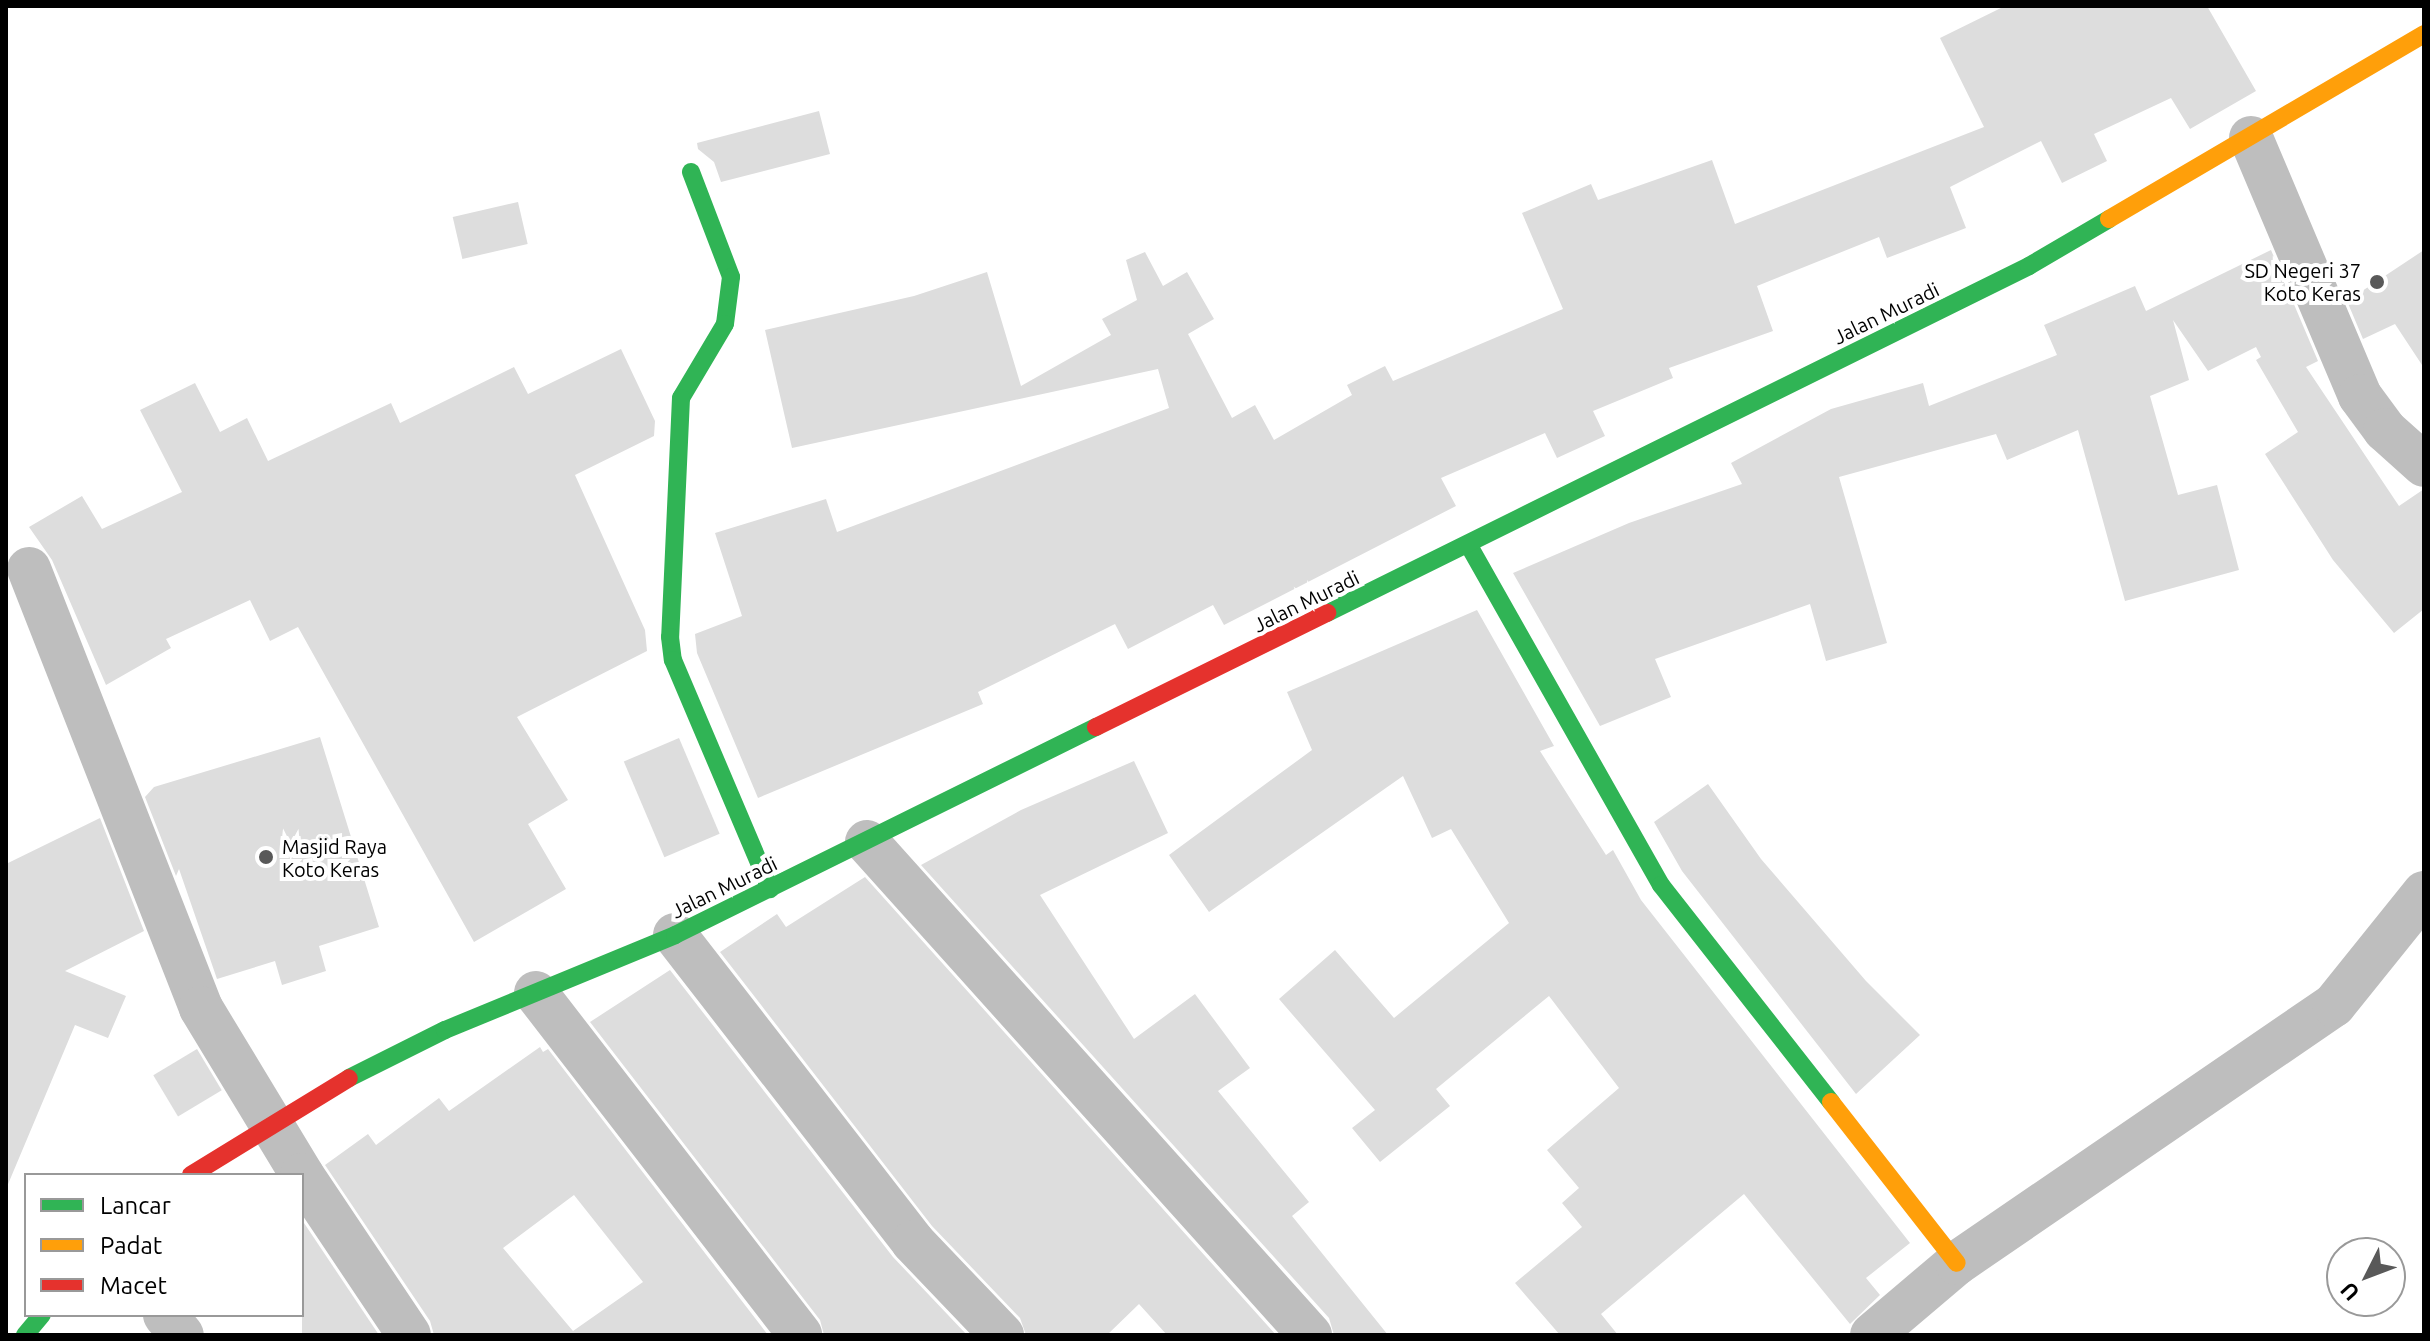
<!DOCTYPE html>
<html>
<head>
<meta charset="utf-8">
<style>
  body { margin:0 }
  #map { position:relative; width:2430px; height:1341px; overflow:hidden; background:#fff; font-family:Ubuntu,sans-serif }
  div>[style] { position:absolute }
  .building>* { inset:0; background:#ddd; transform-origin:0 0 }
  .street>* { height:44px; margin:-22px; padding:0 22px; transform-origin:22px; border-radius:22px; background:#bebebe }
  .fast>* { height:18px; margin:-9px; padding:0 9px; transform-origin:9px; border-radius:9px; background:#30b455 }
  .slow>* { height:18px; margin:-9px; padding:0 9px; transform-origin:9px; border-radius:9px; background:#ff9f0a }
  .jam>* { height:18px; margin:-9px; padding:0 9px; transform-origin:9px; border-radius:9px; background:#e5322d }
  .dots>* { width:22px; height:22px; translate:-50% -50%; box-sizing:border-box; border:4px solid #fff; border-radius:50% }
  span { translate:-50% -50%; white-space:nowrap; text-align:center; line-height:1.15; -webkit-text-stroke:8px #fff; paint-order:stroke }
  .poi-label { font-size:20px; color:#000 }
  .right { translate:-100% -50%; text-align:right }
  .left { translate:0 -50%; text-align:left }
  .street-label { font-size:20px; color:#000 }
  .frame { position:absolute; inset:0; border:8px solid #000; pointer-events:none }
  .legend { position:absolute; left:24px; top:1173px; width:280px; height:144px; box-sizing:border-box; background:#fff; border:2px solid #999; margin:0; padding:10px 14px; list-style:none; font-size:24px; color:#000 }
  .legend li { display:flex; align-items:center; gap:16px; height:40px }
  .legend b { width:40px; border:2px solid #999 }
  .north { position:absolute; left:2326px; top:1237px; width:80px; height:80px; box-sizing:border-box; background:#fff; border:2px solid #999; border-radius:50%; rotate:228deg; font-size:22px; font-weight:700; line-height:32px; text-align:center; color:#000 }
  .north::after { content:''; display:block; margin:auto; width:28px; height:36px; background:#595959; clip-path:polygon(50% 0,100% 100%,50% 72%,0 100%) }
</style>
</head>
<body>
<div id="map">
  <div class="building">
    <i style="clip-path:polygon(2005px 6px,2207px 6px,2256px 91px,2190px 129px,2171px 98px,2094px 134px,2107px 161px,2062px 183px,2041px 141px,1950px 187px,1966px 228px,1887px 258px,1879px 237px,1757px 286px,1773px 331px,1669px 368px,1673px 378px,1593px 411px,1605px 436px,1557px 458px,1545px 433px,1441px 478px,1456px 506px,1224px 625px,1213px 605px,1128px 649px,1115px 624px,978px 692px,983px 704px,758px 798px,697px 653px,695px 634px,742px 616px,715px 533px,826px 499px,837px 532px,1169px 408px,1158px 369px,792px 448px,765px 330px,914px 296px,987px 272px,1021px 386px,1111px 335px,1102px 319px,1137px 300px,1126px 260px,1145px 252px,1163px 286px,1187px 272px,1214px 319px,1188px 334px,1232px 418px,1255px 405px,1274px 440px,1352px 395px,1347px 385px,1385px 366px,1393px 381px,1563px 309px,1522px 213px,1591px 184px,1598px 200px,1712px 160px,1735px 224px,1984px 127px,1940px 38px)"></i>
    <i style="clip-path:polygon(819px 111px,830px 154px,721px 182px,714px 162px,698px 149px,697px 143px)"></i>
    <i style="left:518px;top:202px;width:43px;height:67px;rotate:77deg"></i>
    <i style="clip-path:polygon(2271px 250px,2318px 361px,2306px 367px,2399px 506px,2424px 489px,2424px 609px,2394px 633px,2333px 560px,2265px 454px,2298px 432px,2256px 360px,2261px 357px,2256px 347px,2208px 371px,2173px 320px,2189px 380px,2150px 396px,2178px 495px,2217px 485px,2239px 570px,2125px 601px,2078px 430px,2007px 460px,1996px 434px,1839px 477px,1887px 643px,1826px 661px,1810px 604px,1655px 659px,1671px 697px,1600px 726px,1513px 573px,1629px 523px,1742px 484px,1731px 463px,1831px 409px,1923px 383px,1929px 406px,2057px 355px,2044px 325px,2135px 286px,2146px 311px)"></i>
    <i style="clip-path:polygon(2424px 250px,2424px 368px,2395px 324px,2363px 339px,2347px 301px)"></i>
    <i style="clip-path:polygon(621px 349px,655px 421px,654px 436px,575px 475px,645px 630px,647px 651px,517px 717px,568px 800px,528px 824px,566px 889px,474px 942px,298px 627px,270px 641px,250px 600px,166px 639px,171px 648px,106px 685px,52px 560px,29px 527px,82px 496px,102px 529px,182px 492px,140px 410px,195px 383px,220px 432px,247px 418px,268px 461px,391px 403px,400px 423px,514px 367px,528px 394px)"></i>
    <i style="clip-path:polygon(1477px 610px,1554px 746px,1540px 751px,1606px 855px,1613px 850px,1641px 900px,1910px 1243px,1866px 1278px,1880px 1295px,1850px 1324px,1744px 1194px,1601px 1314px,1618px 1335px,1560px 1335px,1515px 1283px,1582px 1227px,1562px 1203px,1579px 1188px,1547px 1150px,1619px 1088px,1549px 996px,1436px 1089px,1450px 1106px,1380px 1162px,1352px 1128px,1375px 1110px,1279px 999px,1335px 950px,1394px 1018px,1509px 923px,1451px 829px,1432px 838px,1403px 776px,1209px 912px,1169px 855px,1312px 750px,1287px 692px)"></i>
    <i style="clip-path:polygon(320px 737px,379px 927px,319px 946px,326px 971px,282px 985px,275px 961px,217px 979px,179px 869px,176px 876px,145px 797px,154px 787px)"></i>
    <i style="left:679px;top:738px;width:104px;height:60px;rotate:67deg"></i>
    <i style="clip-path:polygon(1134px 761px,1168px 833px,1040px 895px,1134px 1039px,1195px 994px,1250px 1068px,1218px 1091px,1309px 1202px,1292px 1216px,1388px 1335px,1334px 1335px,1329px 1318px,921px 865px,1021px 810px)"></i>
    <i style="clip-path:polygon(1708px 784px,1761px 859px,1866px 981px,1920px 1035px,1856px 1094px,1682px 871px,1654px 822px)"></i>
    <i style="clip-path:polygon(100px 818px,144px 931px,65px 971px,126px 996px,108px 1038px,75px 1025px,6px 1189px,6px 864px)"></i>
    <i style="clip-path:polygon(865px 877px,1276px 1335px,1167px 1335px,1139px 1304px,1107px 1335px,1026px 1335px,1020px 1318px,932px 1226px,720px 952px,777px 914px,786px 927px)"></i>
    <i style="clip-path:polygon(670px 970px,893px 1257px,967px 1335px,824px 1335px,820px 1320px,590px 1022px)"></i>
    <i style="clip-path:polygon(evenodd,540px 1047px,543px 1052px,548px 1049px,768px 1335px,434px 1335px,430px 1321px,325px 1165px,368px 1134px,376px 1145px,439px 1098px,449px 1111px,540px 1047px,574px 1195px,643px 1282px,573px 1331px,503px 1248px,574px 1195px)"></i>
    <i style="left:197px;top:1049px;width:48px;height:51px;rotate:59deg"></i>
    <i style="clip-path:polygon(302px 1220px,379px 1335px,302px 1335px)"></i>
  </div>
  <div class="street">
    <i style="left:2251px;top:138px;width:280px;rotate:67.1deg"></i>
    <i style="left:2360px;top:396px;width:42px;rotate:53.7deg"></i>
    <i style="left:2385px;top:430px;width:52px;rotate:41.9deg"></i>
    <i style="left:29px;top:569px;width:471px;rotate:68.6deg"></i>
    <i style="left:201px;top:1008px;width:195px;rotate:58.8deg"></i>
    <i style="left:867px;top:842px;width:663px;rotate:48.06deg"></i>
    <i style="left:675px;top:935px;width:388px;rotate:52.2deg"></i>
    <i style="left:913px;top:1242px;width:129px;rotate:46.3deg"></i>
    <i style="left:536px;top:993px;width:432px;rotate:52.3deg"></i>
    <i style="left:302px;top:1175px;width:192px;rotate:56.2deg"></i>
    <i style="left:165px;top:1315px;width:26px;rotate:50deg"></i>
    <i style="left:1872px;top:1335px;width:111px;rotate:-40.3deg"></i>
    <i style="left:1957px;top:1263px;width:457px;rotate:-34.4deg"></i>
    <i style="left:2334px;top:1005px;width:144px;rotate:-51.2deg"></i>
  </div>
  <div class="fast">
    <i style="left:691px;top:172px;width:112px;rotate:69.1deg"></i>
    <i style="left:731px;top:277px;width:47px;rotate:97.3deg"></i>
    <i style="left:725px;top:324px;width:86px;rotate:120.7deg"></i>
    <i style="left:681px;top:398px;width:239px;rotate:92.6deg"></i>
    <i style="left:670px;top:637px;width:23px;rotate:83deg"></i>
    <i style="left:673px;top:660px;width:249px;rotate:67deg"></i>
    <i style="left:1468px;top:544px;width:392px;rotate:60.5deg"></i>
    <i style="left:1661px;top:885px;width:276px;rotate:51.9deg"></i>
    <i style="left:1327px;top:613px;width:783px;rotate:-26.3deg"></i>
    <i style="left:2029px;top:266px;width:93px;rotate:-30.4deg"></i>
    <i style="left:349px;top:1078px;width:107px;rotate:-26.6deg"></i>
    <i style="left:445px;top:1030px;width:249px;rotate:-22.4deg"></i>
    <i style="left:675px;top:935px;width:470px;rotate:-26.3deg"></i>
    <i style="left:25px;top:1335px;width:26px;rotate:-50deg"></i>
  </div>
  <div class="slow">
    <i style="left:2109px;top:219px;width:365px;rotate:-30.4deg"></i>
    <i style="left:1831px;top:1102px;width:204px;rotate:52deg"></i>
  </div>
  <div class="jam">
    <i style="left:1096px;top:727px;width:258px;rotate:-26.3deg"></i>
    <i style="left:191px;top:1175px;width:185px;rotate:-31.5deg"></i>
  </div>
  <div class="dots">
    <i style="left:2377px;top:282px;background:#595959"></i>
    <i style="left:266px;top:857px;background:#595959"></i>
  </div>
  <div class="poi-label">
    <span class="right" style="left:2361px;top:282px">SD Negeri 37<br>Koto Keras</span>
    <span class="left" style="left:282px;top:858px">Masjid Raya<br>Koto Keras</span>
  </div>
  <div class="street-label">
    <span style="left:1886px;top:313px;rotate:-26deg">Jalan Muradi</span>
    <span style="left:1306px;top:601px;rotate:-26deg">Jalan Muradi</span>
    <span style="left:724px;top:887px;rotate:-26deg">Jalan Muradi</span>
  </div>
  <div class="frame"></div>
  <ul class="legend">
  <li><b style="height:10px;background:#30b455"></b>Lancar</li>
  <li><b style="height:10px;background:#ff9f0a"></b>Padat</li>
  <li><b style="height:10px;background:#e5322d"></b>Macet</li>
  </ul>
  <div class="north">U</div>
</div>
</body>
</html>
